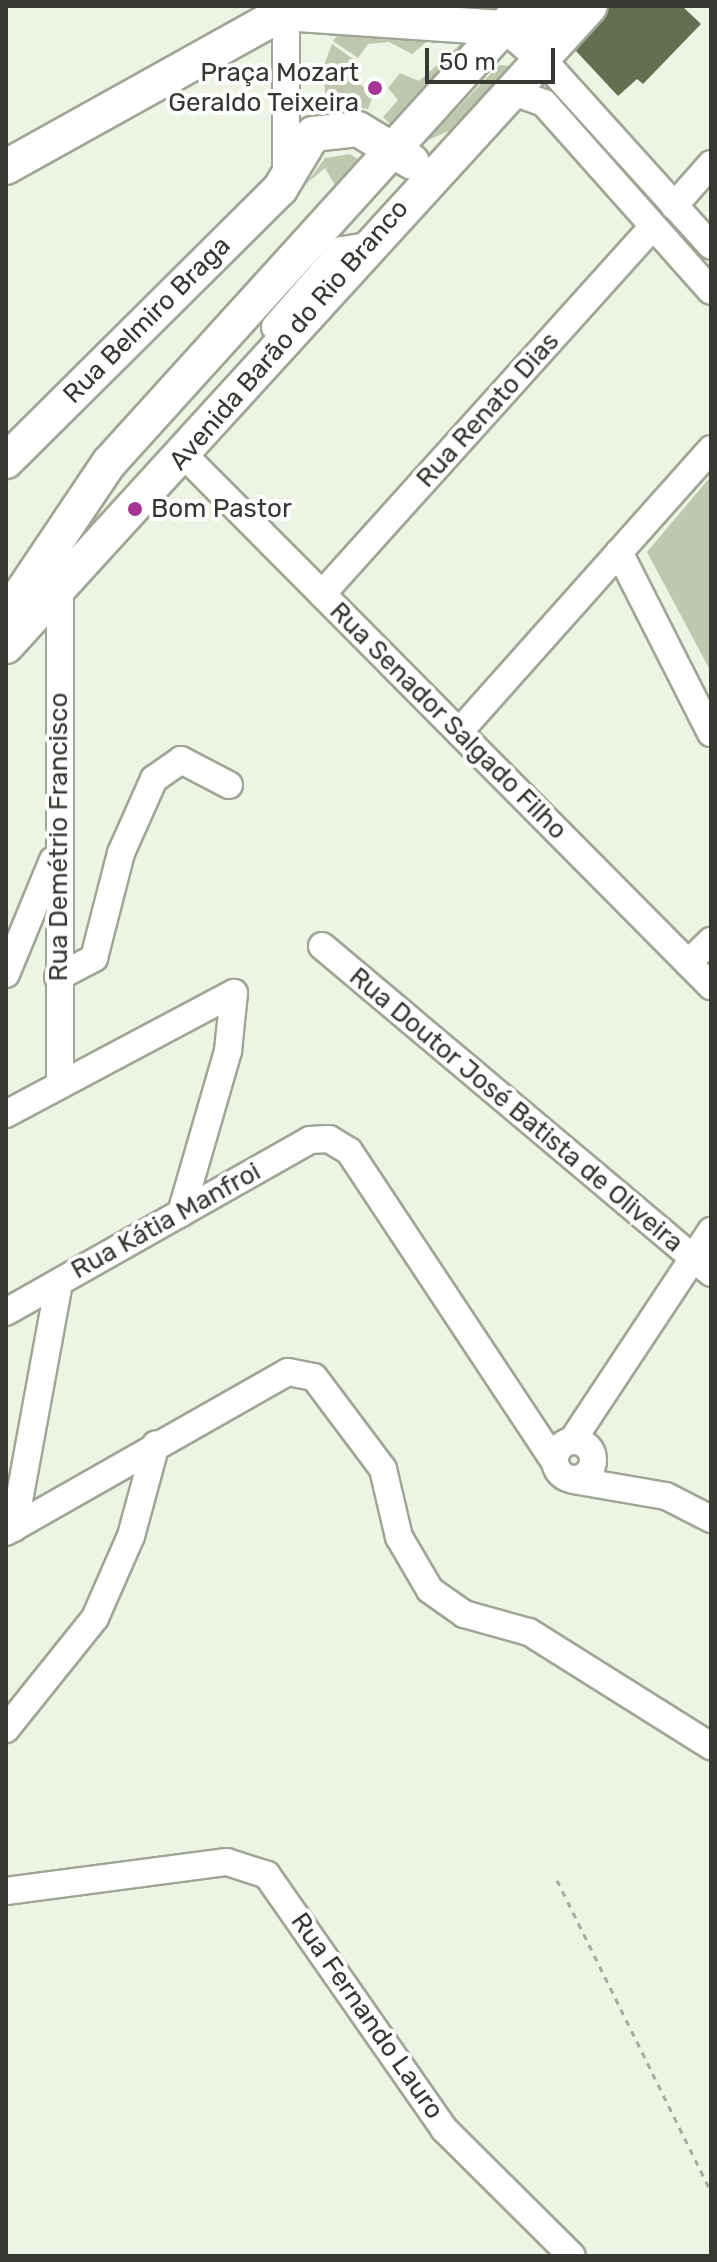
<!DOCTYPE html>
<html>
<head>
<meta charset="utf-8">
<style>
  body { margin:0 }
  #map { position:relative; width:717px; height:2262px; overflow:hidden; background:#eef4e4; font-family:Rubik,sans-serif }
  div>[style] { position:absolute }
  .green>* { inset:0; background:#bfc8ae }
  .building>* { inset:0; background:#646f4f }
  .path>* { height:3px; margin-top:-1.5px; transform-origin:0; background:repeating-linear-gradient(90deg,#a7aca0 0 6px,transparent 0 12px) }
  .roads { filter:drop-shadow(2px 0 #a0a696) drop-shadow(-2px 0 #a0a696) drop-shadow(0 2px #a0a696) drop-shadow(0 -2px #a0a696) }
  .minor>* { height:26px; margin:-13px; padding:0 13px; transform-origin:13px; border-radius:13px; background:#fff }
  .minor>.ring { margin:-13px; padding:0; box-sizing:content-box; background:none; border:26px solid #fff; border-radius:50% }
  .major>* { height:34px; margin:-17px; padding:0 17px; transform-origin:17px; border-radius:17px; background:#fff }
  .dots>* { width:22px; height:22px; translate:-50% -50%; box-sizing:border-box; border:4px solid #fff; border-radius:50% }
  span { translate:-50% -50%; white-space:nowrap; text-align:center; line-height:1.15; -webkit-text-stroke:8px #fff; paint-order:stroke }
  .poi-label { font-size:26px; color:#363932 }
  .right { translate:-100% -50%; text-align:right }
  .left { translate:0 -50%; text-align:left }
  .street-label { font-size:26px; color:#363932 }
  .frame { position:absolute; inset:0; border:8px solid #363932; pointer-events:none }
  .scale { position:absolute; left:425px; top:48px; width:130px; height:36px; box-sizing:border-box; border:4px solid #363932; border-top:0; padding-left:10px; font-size:24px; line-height:28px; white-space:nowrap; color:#363932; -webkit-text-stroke:6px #fff; paint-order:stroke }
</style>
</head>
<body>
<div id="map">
  <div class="green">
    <i style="clip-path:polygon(339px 33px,435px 35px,412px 54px,389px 42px,368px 44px,358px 58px,333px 41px)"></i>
    <i style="clip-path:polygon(465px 40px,470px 41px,396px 130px,383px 117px,398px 100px,388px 88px,400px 73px,419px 81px)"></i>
    <i style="clip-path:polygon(332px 44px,356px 61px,353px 77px,373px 96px,368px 109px,326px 100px,323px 68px)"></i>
    <i style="clip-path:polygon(499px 65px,515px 66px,458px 127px,426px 141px)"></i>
    <i style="clip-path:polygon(350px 154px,361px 161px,336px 187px,325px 168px,306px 184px,325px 158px)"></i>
    <i style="clip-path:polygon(711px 476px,711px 672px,647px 552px)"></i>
  </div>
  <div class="building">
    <i style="clip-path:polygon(609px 6px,682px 6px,701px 24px,643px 84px,637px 79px,618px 96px,576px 51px)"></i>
  </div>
  <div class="path">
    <i style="left:557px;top:1880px;width:347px;rotate:63.7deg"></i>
  </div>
  <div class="roads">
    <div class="minor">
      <i style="left:275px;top:16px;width:16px;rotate:45deg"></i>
      <i style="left:286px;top:27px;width:150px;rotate:90deg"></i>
      <i style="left:503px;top:28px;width:67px;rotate:40.8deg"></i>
      <i style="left:554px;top:72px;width:234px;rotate:47.9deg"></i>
      <i style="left:540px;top:60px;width:29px;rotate:-96deg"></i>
      <i style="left:537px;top:31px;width:34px;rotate:-47deg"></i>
      <i style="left:511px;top:91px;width:35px;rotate:20deg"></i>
      <i style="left:544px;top:103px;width:251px;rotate:48.4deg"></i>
      <i style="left:674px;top:206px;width:56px;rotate:-48.6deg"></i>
      <i style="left:275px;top:327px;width:102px;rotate:-49deg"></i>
      <i style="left:342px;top:250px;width:24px;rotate:-9deg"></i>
      <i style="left:185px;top:456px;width:747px;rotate:45.22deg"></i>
      <i style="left:619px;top:552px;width:203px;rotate:63.1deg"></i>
      <i style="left:322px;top:594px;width:495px;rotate:-48deg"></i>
      <i style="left:459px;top:732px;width:379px;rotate:-48.3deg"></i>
      <i style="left:322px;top:946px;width:508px;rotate:40.05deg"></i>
      <i style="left:688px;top:963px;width:32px;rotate:-44deg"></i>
      <i style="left:6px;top:974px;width:123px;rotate:-67.6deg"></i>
      <i style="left:58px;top:977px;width:41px;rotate:-27.8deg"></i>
      <i style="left:94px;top:958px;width:108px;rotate:-75.6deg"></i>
      <i style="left:121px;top:853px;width:81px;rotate:-66deg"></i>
      <i style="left:154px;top:779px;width:33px;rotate:-35deg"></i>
      <i style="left:181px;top:760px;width:54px;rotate:27.5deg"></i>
      <i style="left:60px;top:1083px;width:492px;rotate:-90deg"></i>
      <i style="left:6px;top:1114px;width:258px;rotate:-28deg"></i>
      <i style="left:234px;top:993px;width:58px;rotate:95.9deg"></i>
      <i style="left:228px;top:1051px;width:169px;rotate:106.2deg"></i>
      <i style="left:6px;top:1312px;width:349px;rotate:-29.5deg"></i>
      <i style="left:310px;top:1140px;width:19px;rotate:-3deg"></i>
      <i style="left:329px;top:1139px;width:23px;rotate:31deg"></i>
      <i style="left:349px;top:1151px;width:372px;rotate:56.5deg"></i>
      <i class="ring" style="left:555px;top:1441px;width:12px;height:12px"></i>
      <i style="left:572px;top:1441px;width:252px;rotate:-56.5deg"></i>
      <i style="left:573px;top:1480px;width:94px;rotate:9.8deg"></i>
      <i style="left:666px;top:1496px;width:51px;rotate:27.1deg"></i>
      <i style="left:14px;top:1528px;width:250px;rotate:-79.6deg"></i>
      <i style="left:6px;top:1532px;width:324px;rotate:-29.6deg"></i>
      <i style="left:288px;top:1372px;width:26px;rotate:11deg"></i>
      <i style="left:314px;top:1377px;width:115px;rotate:53.1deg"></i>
      <i style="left:383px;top:1469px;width:70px;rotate:76.8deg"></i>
      <i style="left:399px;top:1537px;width:61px;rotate:59.7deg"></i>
      <i style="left:430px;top:1590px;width:42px;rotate:35.2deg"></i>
      <i style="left:464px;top:1614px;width:67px;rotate:15.5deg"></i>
      <i style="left:529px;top:1632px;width:215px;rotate:32.1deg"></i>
      <i style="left:6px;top:1729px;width:142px;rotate:-51.3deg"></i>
      <i style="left:95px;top:1618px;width:90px;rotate:-66.3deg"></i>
      <i style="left:131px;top:1536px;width:95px;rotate:-74.8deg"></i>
      <i style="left:6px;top:1891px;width:223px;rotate:-7.5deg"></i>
      <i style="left:227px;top:1862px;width:42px;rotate:18deg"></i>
      <i style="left:267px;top:1875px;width:310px;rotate:55.1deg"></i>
      <i style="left:444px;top:2129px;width:180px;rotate:44.8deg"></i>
    </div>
    <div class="major">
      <i style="left:6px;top:167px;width:317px;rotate:-29.1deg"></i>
      <i style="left:283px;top:13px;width:221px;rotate:3.9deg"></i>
      <i style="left:6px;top:461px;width:386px;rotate:-44.8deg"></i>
      <i style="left:280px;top:189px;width:64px;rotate:-59deg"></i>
      <i style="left:313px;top:134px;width:45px;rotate:-6.3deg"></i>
      <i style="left:358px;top:129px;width:63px;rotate:31.4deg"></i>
      <i style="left:6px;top:616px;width:184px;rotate:-56.1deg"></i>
      <i style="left:109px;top:463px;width:617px;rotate:-47.83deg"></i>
      <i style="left:6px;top:646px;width:866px;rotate:-47.62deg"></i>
    </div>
  </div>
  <div class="dots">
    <i style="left:375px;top:88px;background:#a43695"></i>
    <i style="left:135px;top:509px;background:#a43695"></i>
  </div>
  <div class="poi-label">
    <span class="right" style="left:359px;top:88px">Praça Mozart<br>Geraldo Teixeira</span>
    <span class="left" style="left:151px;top:509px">Bom Pastor</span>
  </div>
  <div class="street-label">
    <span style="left:147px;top:320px;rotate:-45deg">Rua Belmiro Braga</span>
    <span style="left:289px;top:335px;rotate:-49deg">Avenida Barão do Rio Branco</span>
    <span style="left:488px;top:410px;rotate:-48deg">Rua Renato Dias</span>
    <span style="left:448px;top:721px;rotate:45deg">Rua Senador Salgado Filho</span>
    <span style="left:59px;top:837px;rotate:-90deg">Rua Demétrio Francisco</span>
    <span style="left:516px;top:1110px;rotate:40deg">Rua Doutor José Batista de Oliveira</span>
    <span style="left:166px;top:1221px;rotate:-29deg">Rua Kátia Manfroi</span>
    <span style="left:367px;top:2016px;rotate:55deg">Rua Fernando Lauro</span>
  </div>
  <div class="frame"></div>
  <div class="scale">50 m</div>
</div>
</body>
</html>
